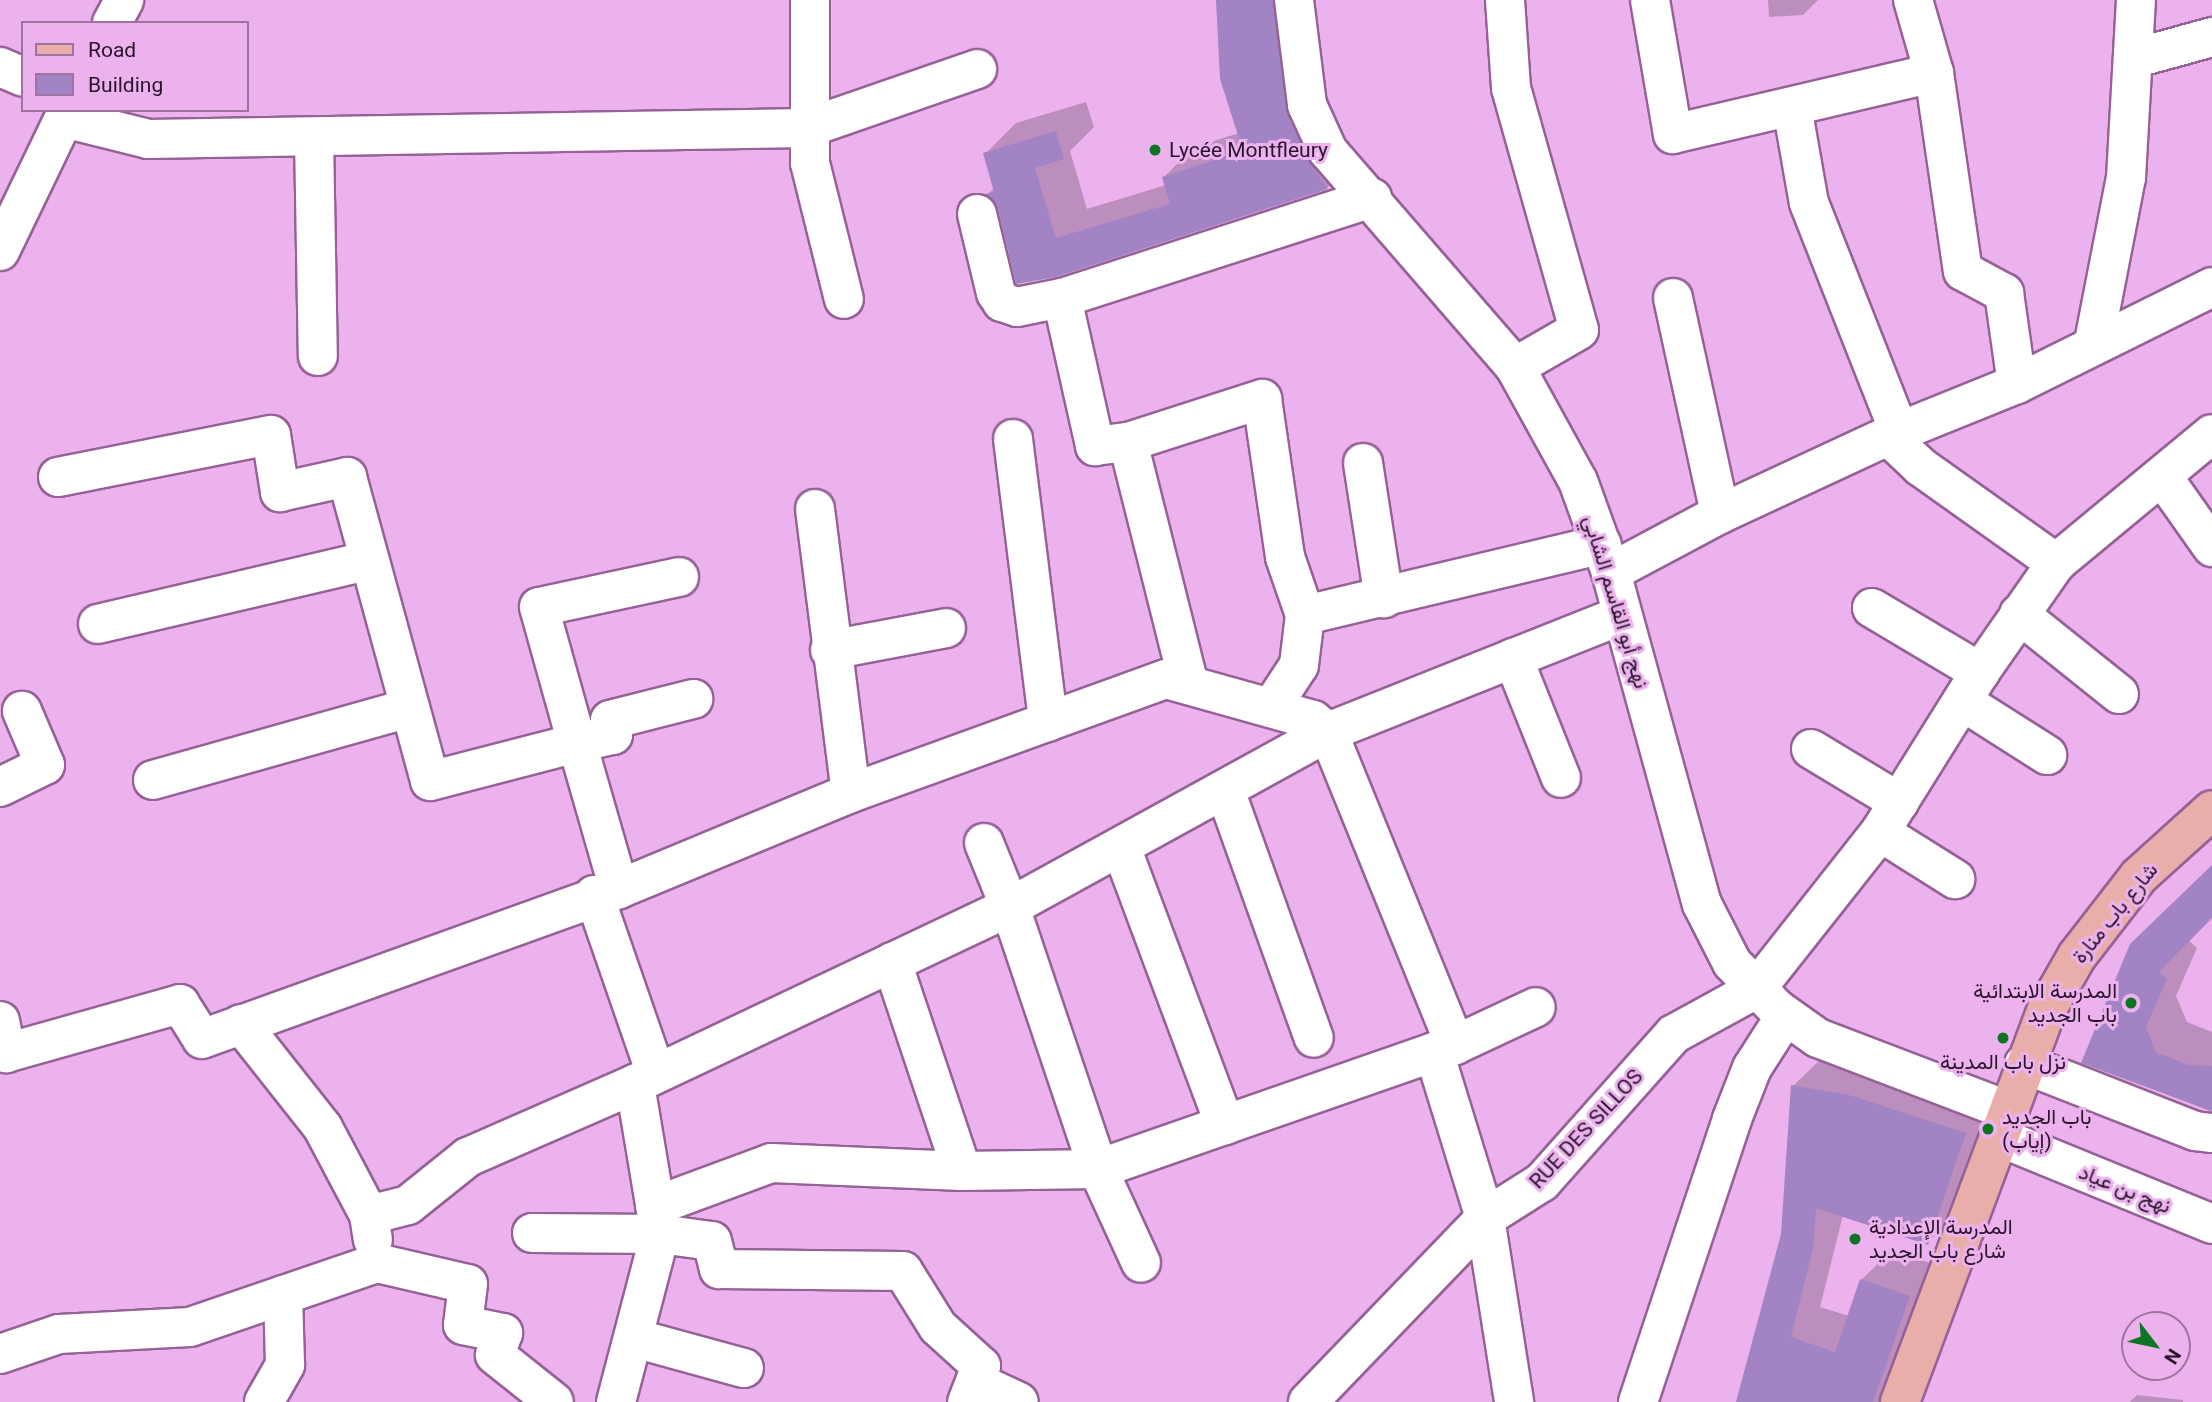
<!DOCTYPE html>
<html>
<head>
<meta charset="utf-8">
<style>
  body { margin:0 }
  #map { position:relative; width:2212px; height:1402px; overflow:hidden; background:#ecb2ed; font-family:Roboto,Vazirmatn,sans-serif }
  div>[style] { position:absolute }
  .shadow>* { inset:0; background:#0003 }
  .building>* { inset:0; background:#a283c4 }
  .roads { filter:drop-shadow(2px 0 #956196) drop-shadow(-2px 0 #956196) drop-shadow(0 2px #956196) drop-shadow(0 -2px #956196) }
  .minor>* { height:38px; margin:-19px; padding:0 19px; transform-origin:19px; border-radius:19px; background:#fff }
  .major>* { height:38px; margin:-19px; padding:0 19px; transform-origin:19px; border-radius:19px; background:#e9aea9 }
  .dots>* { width:19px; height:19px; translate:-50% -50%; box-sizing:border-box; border:4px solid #ecb2ed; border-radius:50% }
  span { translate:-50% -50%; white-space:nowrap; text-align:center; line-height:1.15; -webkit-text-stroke:6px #ecb2ed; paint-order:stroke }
  .poi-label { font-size:21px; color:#29142a }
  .left { translate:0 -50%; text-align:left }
  .right { translate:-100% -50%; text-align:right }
  .street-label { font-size:21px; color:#29142a }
  .legend { position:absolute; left:21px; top:21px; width:228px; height:91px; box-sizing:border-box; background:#ecb2ed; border:2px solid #9e739f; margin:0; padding:9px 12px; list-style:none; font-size:21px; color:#29142a }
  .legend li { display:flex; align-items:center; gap:14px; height:35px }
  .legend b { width:35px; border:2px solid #9e739f }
  .north { position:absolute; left:2121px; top:1311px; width:70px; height:70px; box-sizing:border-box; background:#ecb2ed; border:2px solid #9e739f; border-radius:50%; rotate:122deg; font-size:19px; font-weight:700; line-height:28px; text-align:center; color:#29142a }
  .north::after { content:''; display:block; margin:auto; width:24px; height:32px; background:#0d7425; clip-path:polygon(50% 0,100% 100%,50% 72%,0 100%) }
</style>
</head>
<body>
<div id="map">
  <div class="shadow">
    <i style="clip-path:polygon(1218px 0,1306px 0,1315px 77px,1338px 129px,1358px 157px,1327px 188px,1056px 275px,988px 194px,995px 187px,985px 154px,1016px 123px,1086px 102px,1094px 127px,1070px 151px,1087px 209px,1166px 185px,1164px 177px,1194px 147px,1239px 133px)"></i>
    <i style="clip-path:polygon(1768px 0,1818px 0,1803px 15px,1769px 17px)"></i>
    <i style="clip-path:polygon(2212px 866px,2212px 916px,2188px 940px,2197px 948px,2176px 996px,2187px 1022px,2212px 1032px,2212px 1112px,2083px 1062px)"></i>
    <i style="clip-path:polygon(1824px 1056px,1996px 1103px,1958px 1212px,1927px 1243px,1843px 1215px,1820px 1307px,1849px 1316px,1861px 1280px,1892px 1250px,1939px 1266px,1892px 1402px,1738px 1402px,1783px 1234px,1793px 1086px)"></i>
    <i style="clip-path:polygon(2137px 1395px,2183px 1400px,2183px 1402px,2130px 1402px)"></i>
  </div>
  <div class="building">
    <i style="clip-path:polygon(1216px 0,1273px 0,1287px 114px,1308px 160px,1328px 189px,1056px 277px,1016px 284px,998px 209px,985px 194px,994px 192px,983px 153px,1056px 131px,1064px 159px,1035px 168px,1056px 238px,1170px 204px,1162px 177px,1243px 151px,1220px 79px)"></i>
    <i style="clip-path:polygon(2212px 865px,2212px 918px,2159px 972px,2167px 979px,2146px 1027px,2156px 1052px,2188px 1065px,2212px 1066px,2212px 1111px,2081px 1063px,2130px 944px)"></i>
    <i style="clip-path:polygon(1791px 1085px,1849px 1095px,1966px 1133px,1928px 1245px,1816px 1208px,1813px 1249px,1791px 1337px,1835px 1352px,1860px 1279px,1910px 1296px,1873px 1402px,1736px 1402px,1781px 1234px)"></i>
  </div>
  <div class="roads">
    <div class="minor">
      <i style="left:810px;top:0;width:163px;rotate:90deg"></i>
      <i style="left:810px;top:163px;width:140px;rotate:76deg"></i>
      <i style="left:1294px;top:0;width:106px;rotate:82.9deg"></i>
      <i style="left:1307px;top:105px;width:51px;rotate:65.5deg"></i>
      <i style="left:1328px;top:151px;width:286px;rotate:49.1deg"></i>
      <i style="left:1515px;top:367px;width:130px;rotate:61.1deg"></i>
      <i style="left:1578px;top:481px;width:97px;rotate:70.1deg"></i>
      <i style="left:1611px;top:572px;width:344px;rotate:74.7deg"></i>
      <i style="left:1702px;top:904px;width:66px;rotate:63deg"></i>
      <i style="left:1732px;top:963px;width:64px;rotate:45.6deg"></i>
      <i style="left:1777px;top:1009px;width:50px;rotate:35.3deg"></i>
      <i style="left:1818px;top:1038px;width:204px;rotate:20.9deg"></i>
      <i style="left:1505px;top:0;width:88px;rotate:86.1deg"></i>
      <i style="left:1511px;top:88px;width:251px;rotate:74.3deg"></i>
      <i style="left:1579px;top:330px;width:74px;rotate:150deg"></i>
      <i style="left:1650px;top:0;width:136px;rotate:80.3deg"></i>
      <i style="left:1673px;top:134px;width:268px;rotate:-13.2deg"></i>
      <i style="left:1934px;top:73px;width:76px;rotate:-106deg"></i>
      <i style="left:112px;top:23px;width:26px;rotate:-62deg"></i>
      <i style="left:2136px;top:58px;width:79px;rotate:-15.4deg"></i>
      <i style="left:0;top:67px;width:25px;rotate:23deg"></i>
      <i style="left:1934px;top:73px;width:200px;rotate:81.7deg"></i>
      <i style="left:1963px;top:271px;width:47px;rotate:28.2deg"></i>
      <i style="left:2004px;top:293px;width:92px;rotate:81.9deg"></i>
      <i style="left:1792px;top:107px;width:97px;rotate:80deg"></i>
      <i style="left:1809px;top:203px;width:246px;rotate:68.5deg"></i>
      <i style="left:64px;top:118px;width:87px;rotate:14deg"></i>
      <i style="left:148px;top:139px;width:659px;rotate:-0.96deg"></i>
      <i style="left:807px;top:128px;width:180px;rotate:-19.1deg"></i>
      <i style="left:314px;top:137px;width:219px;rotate:89deg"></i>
      <i style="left:977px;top:214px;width:81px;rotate:76.5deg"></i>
      <i style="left:996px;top:293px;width:11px;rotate:56deg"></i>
      <i style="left:1002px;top:302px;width:16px;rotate:18deg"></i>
      <i style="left:1017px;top:307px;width:46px;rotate:-11.3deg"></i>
      <i style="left:1062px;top:298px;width:326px;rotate:-17.9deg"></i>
      <i style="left:0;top:251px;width:157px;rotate:-64.3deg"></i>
      <i style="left:1062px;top:298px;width:152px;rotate:77.4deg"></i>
      <i style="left:1095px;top:446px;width:33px;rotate:-7deg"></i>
      <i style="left:1128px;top:442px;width:141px;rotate:-17.8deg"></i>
      <i style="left:1262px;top:399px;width:160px;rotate:81.7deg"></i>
      <i style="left:1285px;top:557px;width:61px;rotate:71deg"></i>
      <i style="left:1305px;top:615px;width:305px;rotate:-13.4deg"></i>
      <i style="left:1673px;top:298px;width:221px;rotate:77.7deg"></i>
      <i style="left:2094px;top:342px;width:167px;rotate:-79deg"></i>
      <i style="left:2126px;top:178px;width:178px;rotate:-86.8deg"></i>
      <i style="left:1888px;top:436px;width:45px;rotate:43.2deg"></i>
      <i style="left:1921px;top:467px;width:166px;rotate:35.4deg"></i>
      <i style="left:1013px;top:439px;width:285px;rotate:82.9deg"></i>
      <i style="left:1128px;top:442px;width:250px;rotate:75.9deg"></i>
      <i style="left:1363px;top:463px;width:137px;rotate:81.2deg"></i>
      <i style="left:2162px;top:476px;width:87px;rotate:54.8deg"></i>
      <i style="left:58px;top:477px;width:217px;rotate:-11.2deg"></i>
      <i style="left:271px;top:435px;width:58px;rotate:81deg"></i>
      <i style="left:280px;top:492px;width:69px;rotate:-12.6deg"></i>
      <i style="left:347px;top:477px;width:315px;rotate:74.7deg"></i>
      <i style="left:430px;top:781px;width:152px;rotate:-14.5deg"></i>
      <i style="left:577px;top:743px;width:152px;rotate:74deg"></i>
      <i style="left:815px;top:509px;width:286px;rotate:82.8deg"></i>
      <i style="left:1611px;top:572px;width:123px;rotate:-28deg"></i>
      <i style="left:1720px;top:514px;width:185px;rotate:-24.9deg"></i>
      <i style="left:1888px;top:436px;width:139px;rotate:-22deg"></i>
      <i style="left:2017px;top:384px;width:218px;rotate:-26.4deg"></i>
      <i style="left:679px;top:577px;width:143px;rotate:167.9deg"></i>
      <i style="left:539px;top:607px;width:141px;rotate:74.4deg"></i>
      <i style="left:577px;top:743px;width:37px;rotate:-13deg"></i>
      <i style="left:613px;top:735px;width:15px;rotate:-101deg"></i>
      <i style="left:610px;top:720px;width:86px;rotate:-14.2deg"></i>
      <i style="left:1872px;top:608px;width:126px;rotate:30.7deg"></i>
      <i style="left:2019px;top:614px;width:128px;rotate:38.7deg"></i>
      <i style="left:98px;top:624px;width:279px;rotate:-13.2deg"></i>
      <i style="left:830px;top:650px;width:118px;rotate:-10.7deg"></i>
      <i style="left:1513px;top:658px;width:129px;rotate:68.2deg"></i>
      <i style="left:1962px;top:701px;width:101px;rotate:32.4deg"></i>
      <i style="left:1271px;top:708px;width:51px;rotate:-56.9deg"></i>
      <i style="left:1299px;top:665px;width:50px;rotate:-83.2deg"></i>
      <i style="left:1811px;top:749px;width:103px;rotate:31.1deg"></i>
      <i style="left:153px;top:780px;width:267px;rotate:-15.7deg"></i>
      <i style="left:0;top:787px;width:50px;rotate:-26.1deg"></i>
      <i style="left:45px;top:765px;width:59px;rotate:-113.1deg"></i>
      <i style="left:1225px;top:790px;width:263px;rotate:70.3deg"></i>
      <i style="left:1880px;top:832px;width:89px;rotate:32.1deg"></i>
      <i style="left:984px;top:843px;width:69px;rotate:67.9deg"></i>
      <i style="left:1010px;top:907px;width:276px;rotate:71.4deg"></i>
      <i style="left:1098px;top:1169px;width:103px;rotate:65.4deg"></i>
      <i style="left:1121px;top:847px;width:297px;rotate:69.5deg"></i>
      <i style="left:594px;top:895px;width:189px;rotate:70.9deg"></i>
      <i style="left:892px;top:962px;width:220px;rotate:71.5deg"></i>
      <i style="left:0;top:1021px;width:33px;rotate:79deg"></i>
      <i style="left:6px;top:1053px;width:181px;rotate:-15.7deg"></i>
      <i style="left:180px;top:1004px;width:41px;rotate:57.8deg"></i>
      <i style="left:202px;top:1039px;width:443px;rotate:-19.8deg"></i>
      <i style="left:619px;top:889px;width:251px;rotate:-22.5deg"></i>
      <i style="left:851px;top:793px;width:335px;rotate:-19.9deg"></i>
      <i style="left:1166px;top:679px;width:153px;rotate:15.6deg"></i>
      <i style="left:1313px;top:720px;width:19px;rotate:39deg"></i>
      <i style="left:1328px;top:732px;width:338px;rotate:67.9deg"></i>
      <i style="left:241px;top:1024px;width:132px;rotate:51.7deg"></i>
      <i style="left:323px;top:1128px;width:98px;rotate:62.1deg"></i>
      <i style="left:369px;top:1215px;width:25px;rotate:81deg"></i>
      <i style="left:1434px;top:1052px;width:174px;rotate:72.9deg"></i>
      <i style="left:1485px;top:1218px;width:186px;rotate:81deg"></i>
      <i style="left:2024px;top:1064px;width:184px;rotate:21.4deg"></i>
      <i style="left:2195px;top:1131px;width:17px;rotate:7deg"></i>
      <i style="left:1999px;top:1137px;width:230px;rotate:22.2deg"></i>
      <i style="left:655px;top:1206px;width:124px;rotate:-20.3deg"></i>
      <i style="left:771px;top:1163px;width:191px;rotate:2.4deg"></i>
      <i style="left:962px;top:1171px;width:136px;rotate:-0.8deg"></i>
      <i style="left:1098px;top:1169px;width:378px;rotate:-19.2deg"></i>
      <i style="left:1455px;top:1045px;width:89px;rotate:-25.1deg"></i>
      <i style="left:369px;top:1215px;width:40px;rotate:-14.4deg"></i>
      <i style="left:408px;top:1205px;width:77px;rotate:-38.7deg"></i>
      <i style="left:468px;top:1157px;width:182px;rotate:-23.6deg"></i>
      <i style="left:635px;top:1084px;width:415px;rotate:-25.3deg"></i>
      <i style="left:1010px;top:907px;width:363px;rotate:-28.8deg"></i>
      <i style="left:1328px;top:732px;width:316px;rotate:-21.7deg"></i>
      <i style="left:532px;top:1233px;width:128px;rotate:0.4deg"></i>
      <i style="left:660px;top:1234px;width:52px;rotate:7.7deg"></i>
      <i style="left:712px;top:1241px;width:29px;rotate:76deg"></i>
      <i style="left:719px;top:1269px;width:184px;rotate:0.6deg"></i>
      <i style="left:903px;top:1271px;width:66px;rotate:58deg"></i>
      <i style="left:938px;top:1327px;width:58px;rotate:42.2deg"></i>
      <i style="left:981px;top:1366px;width:39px;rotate:111deg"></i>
      <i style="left:634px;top:1338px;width:114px;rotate:15.3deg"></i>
      <i style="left:0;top:1354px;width:62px;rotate:-18.7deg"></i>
      <i style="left:59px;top:1334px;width:131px;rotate:-3.1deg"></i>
      <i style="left:190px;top:1327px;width:198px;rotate:-18.9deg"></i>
      <i style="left:377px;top:1263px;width:93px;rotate:13deg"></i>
      <i style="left:468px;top:1284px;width:41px;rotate:97deg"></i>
      <i style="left:463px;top:1325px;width:41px;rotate:11.3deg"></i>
      <i style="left:503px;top:1333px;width:23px;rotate:110deg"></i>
      <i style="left:495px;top:1355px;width:75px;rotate:38.5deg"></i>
      <i style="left:976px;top:1382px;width:47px;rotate:24.9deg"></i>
      <i style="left:264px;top:1402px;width:43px;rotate:-60.4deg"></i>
      <i style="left:285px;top:1365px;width:70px;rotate:-91.6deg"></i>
      <i style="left:616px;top:1402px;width:174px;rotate:-75.3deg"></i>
      <i style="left:660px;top:1234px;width:152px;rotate:-99.5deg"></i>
      <i style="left:1308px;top:1402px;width:255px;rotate:-46.1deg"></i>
      <i style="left:1485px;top:1218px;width:67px;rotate:-32.3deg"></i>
      <i style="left:1542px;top:1182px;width:198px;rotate:-48.3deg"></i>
      <i style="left:1674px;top:1034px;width:94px;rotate:-28.8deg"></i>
      <i style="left:1756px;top:989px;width:200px;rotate:-51.7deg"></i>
      <i style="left:1880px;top:832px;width:189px;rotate:-58deg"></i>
      <i style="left:1980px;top:672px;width:133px;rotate:-55.1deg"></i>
      <i style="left:2056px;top:563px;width:202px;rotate:-39.6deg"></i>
      <i style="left:1638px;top:1402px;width:298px;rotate:-71.6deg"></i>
      <i style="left:1732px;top:1119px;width:55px;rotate:-68.6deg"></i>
      <i style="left:1752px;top:1068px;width:43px;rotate:-57.4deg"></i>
    </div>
    <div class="major">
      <i style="left:1900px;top:1402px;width:422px;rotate:-69.5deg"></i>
      <i style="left:2048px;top:1007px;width:59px;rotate:-60.4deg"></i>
      <i style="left:2077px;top:956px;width:101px;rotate:-52.2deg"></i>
      <i style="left:2139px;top:876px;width:98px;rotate:-42.1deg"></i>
    </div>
  </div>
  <div class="dots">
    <i style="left:1155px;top:150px;background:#0d7425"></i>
    <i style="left:2131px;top:1003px;background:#0d7425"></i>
    <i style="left:2003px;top:1038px;background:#0d7425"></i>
    <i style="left:1988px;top:1129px;background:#0d7425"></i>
    <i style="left:1855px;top:1239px;background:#0d7425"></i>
  </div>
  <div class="poi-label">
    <span class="left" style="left:1169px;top:150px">Lycée Montfleury</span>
    <span class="right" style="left:2117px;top:1003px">المدرسة الابتدائية<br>باب الجديد</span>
    <span style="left:2003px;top:1062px">نزل باب المدينة</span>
    <span class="left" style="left:2002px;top:1129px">باب الجديد<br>(إياب)</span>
    <span class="left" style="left:1869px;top:1239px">المدرسة الإعدادية<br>شارع باب الجديد</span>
  </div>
  <div class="street-label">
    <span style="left:1616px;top:602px;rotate:73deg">نهج أبو القاسم الشابي</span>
    <span style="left:2115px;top:913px;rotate:-51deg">شارع باب منارة</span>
    <span style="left:1586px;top:1129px;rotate:-47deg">RUE DES SILLOS</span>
    <span style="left:2125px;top:1189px;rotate:22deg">نهج بن عياد</span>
  </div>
  <ul class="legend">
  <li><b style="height:9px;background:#e9aea9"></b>Road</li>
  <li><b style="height:19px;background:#a283c4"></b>Building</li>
  </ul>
  <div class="north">N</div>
</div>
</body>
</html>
